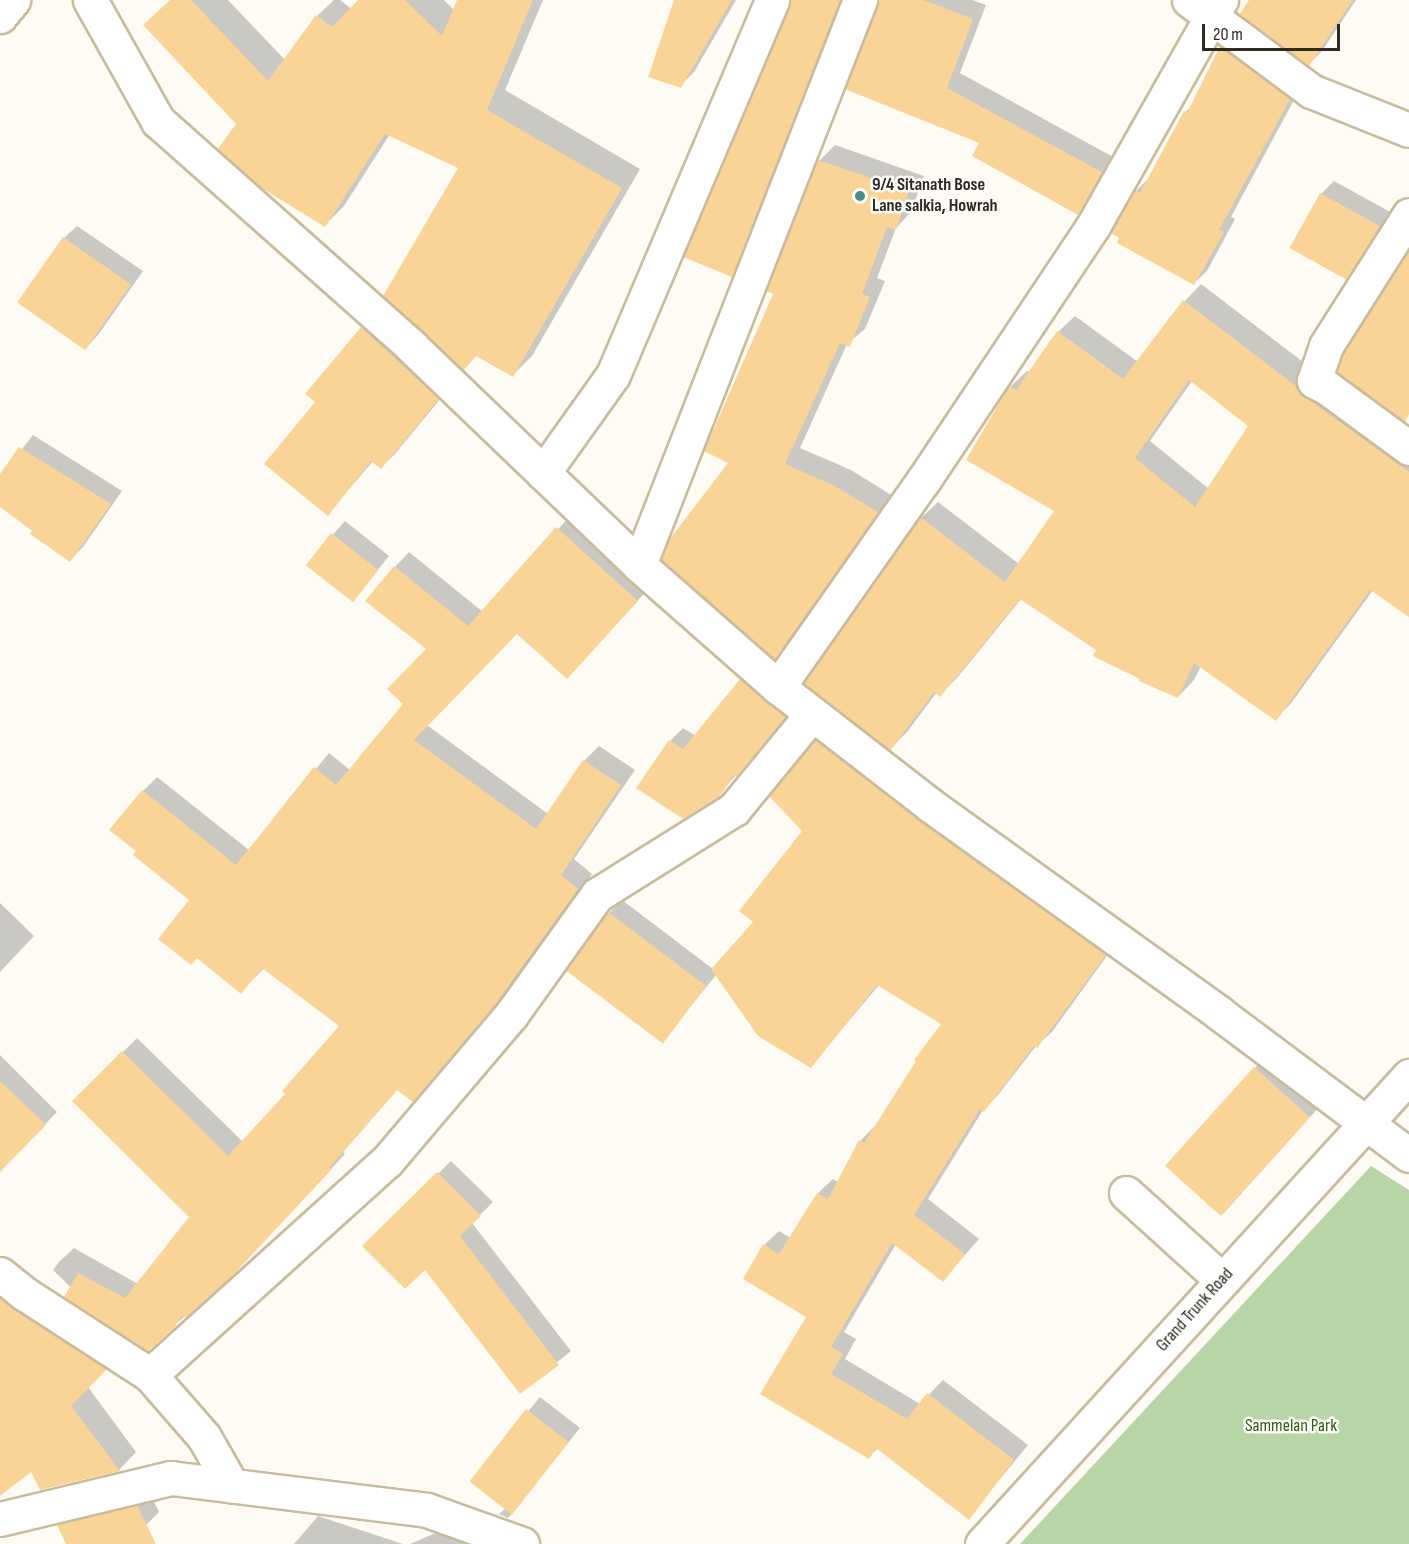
<!DOCTYPE html>
<html>
<head>
<meta charset="utf-8">
<style>
  body { margin:0 }
  #map { position:relative; width:1409px; height:1544px; overflow:hidden; background:#fdfbf4; font-family:"Sofia Sans Condensed",sans-serif }
  div>[style] { position:absolute }
  .green>* { inset:0; background:#b7d5a7 }
  .shadow>* { inset:0; background:#0003 }
  .building>* { inset:0; background:#fad496; transform-origin:0 0 }
  .roads { filter:drop-shadow(2px 0 #c9bb9c) drop-shadow(-2px 0 #c9bb9c) drop-shadow(0 2px #c9bb9c) drop-shadow(0 -2px #c9bb9c) }
  .minor>* { height:33px; margin:-16.5px; padding:0 16.5px; transform-origin:16.5px; border-radius:16.5px; background:#fff }
  .major>* { height:33px; margin:-16.5px; padding:0 16.5px; transform-origin:16.5px; border-radius:16.5px; background:#fff }
  .dots>* { width:16px; height:16px; translate:-50% -50%; box-sizing:border-box; border:3px solid #fff; border-radius:50% }
  span { translate:-50% -50%; white-space:nowrap; text-align:center; line-height:1.15; -webkit-text-stroke:5px #fff; paint-order:stroke }
  .poi-label { font-size:18px; color:#2f2a1e; font-weight:700 }
  .left { translate:0 -50%; text-align:left }
  .street-label { font-size:18px; color:#2f2a1e }
  .park-label { font-size:18px; color:#305d08 }
  .scale { position:absolute; left:1202px; top:24px; width:138px; height:27px; box-sizing:border-box; border:3px solid #2f2a1e; border-top:0; padding-left:8px; font-size:18px; line-height:21px; white-space:nowrap; color:#2f2a1e; -webkit-text-stroke:4px #fff; paint-order:stroke }
</style>
</head>
<body>
<div id="map">
  <div class="green">
    <i style="clip-path:polygon(1371px 1166px,1409px 1190px,1409px 1544px,1020px 1544px)"></i>
  </div>
  <div class="shadow">
    <i style="clip-path:polygon(170px 0,228px 0,285px 60px,317px 16px,334px 0,340px 0,352px 9px,360px 0,444px 0,454px 10px,459px 0,543px 0,505px 90px,640px 169px,532px 356px,513px 375px,477px 355px,460px 168px,390px 134px,344px 206px,325px 225px,238px 124px)"></i>
    <i style="clip-path:polygon(675px 0,736px 0,694px 72px,680px 86px)"></i>
    <i style="clip-path:polygon(792px 0,847px 0,745px 261px,731px 275px)"></i>
    <i style="clip-path:polygon(879px 0,972px 0,986px 5px,960px 73px,1115px 158px,1091px 199px,1077px 213px,981px 142px)"></i>
    <i style="clip-path:polygon(1251px 0,1356px 0,1322px 51px,1309px 64px)"></i>
    <i style="clip-path:polygon(1234px 35px,1302px 85px,1231px 217px,1235px 219px,1207px 271px,1194px 283px,1136px 191px,1149px 178px,1185px 112px,1192px 106px,1221px 47px)"></i>
    <i style="clip-path:polygon(835px 145px,924px 176px,911px 212px,896px 228px,877px 278px,885px 281px,865px 329px,847px 344px,800px 448px,851px 470px,893px 496px,790px 641px,775px 657px,730px 462px,775px 293px,819px 161px)"></i>
    <i style="clip-path:polygon(1334px 181px,1392px 213px,1360px 263px,1347px 276px,1321px 194px)"></i>
    <i style="clip-path:polygon(77px 226px,143px 271px,98px 335px,86px 348px,64px 238px)"></i>
    <i style="clip-path:polygon(evenodd,1201px 284px,1409px 443px,1409px 615px,1373px 590px,1292px 702px,1276px 719px,1201px 666px,1194px 680px,1178px 697px,1098px 650px,1021px 599px,957px 678px,940px 695px,937px 692px,907px 732px,890px 749px,921px 518px,938px 502px,1019px 564px,1056px 511px,1010px 387px,1027px 371px,1030px 372px,1058px 332px,1075px 316px,1138px 362px,1185px 301px,1201px 284px,1192px 381px,1250px 425px,1209px 489px,1150px 441px,1192px 381px)"></i>
    <i style="clip-path:polygon(375px 315px,451px 386px,394px 455px,381px 467px,373px 461px,328px 514px,317px 402px,307px 394px)"></i>
    <i style="clip-path:polygon(33px 435px,122px 491px,83px 547px,70px 560px,0 506px,0 477px)"></i>
    <i style="clip-path:polygon(572px 514px,651px 586px,581px 663px,517px 632px,427px 725px,548px 814px,584px 761px,599px 746px,635px 770px,574px 859px,592px 874px,510px 987px,427px 1085px,413px 1100px,398px 1089px,343px 1152px,345px 1154px,247px 1259px,174px 1326px,106px 1322px,53px 1270px,59px 1262px,74px 1248px,138px 1284px,191px 1217px,74px 1101px,137px 1038px,243px 1142px,287px 1094px,341px 1026px,264px 968px,241px 992px,191px 900px,138px 851px,143px 791px,157px 777px,249px 850px,329px 753px,350px 770px,405px 703px,428px 649px,395px 567px,409px 552px,483px 612px)"></i>
    <i style="clip-path:polygon(345px 521px,389px 556px,364px 587px,307px 564px)"></i>
    <i style="clip-path:polygon(754px 667px,797px 703px,719px 795px,670px 741px,683px 728px,696px 736px)"></i>
    <i style="clip-path:polygon(831px 726px,1119px 939px,1052px 1032px,1036px 1046px,998px 1095px,983px 1110px,928px 1199px,979px 1239px,943px 1280px,896px 1244px,844px 1332px,856px 1339px,845px 1359px,920px 1404px,943px 1380px,1028px 1445px,968px 1518px,878px 1448px,869px 1457px,762px 1394px,808px 1317px,764px 1245px,779px 1231px,791px 1238px,818px 1193px,833px 1179px,838px 1182px,860px 1141px,875px 1126px,943px 1024px,879px 985px,811px 1066px,717px 974px,661px 1042px,568px 970px,609px 913px,622px 900px,713px 969px,755px 922px,804px 831px,771px 796px)"></i>
    <i style="clip-path:polygon(0 903px,34px 936px,0 972px)"></i>
    <i style="clip-path:polygon(1273px 1050px,1328px 1097px,1223px 1214px,1255px 1068px)"></i>
    <i style="clip-path:polygon(0 1055px,57px 1112px,0 1171px)"></i>
    <i style="clip-path:polygon(451px 1161px,493px 1202px,472px 1223px,571px 1351px,520px 1392px,425px 1268px,364px 1246px)"></i>
    <i style="clip-path:polygon(0 1264px,123px 1351px,88px 1387px,136px 1452px,119px 1470px,32px 1470px,0 1494px)"></i>
    <i style="clip-path:polygon(540px 1397px,580px 1428px,508px 1518px,499px 1514px,506px 1508px,471px 1481px)"></i>
    <i style="clip-path:polygon(150px 1493px,159px 1512px,146px 1525px,114px 1544px,67px 1544px,58px 1525px,71px 1512px)"></i>
    <i style="clip-path:polygon(318px 1516px,403px 1544px,294px 1544px)"></i>
    <i style="clip-path:polygon(463px 1521px,522px 1544px,410px 1544px)"></i>
  </div>
  <div class="building">
    <i style="clip-path:polygon(170px 0,191px 0,268px 81px,316px 15px,332px 27px,358px 0,405px 0,442px 36px,457px 0,533px 0,487px 110px,622px 188px,513px 377px,476px 356px,464px 370px,383px 296px,458px 168px,385px 134px,325px 227px,260px 187px,218px 149px,236px 124px,143px 25px)"></i>
    <i style="clip-path:polygon(674px 0,732px 0,681px 88px,648px 77px)"></i>
    <i style="clip-path:polygon(790px 0,840px 0,732px 277px,683px 257px)"></i>
    <i style="clip-path:polygon(878px 0,923px 0,973px 19px,947px 88px,1102px 172px,1078px 215px,972px 156px,979px 143px,845px 89px)"></i>
    <i style="clip-path:polygon(1249px 0,1353px 0,1309px 66px,1240px 14px)"></i>
    <i style="clip-path:polygon(1220px 46px,1290px 99px,1219px 230px,1224px 232px,1194px 285px,1117px 243px,1119px 238px,1111px 233px,1135px 190px,1140px 193px,1184px 111px,1187px 113px)"></i>
    <i style="clip-path:polygon(818px 160px,909px 191px,896px 230px,887px 227px,862px 294px,870px 297px,850px 347px,840px 343px,785px 464px,835px 486px,878px 512px,775px 659px,661px 560px,669px 540px,728px 463px,704px 451px,773px 294px,766px 291px)"></i>
    <i style="left:1320px;top:193px;width:68px;height:63px;rotate:29deg"></i>
    <i style="left:63px;top:237px;width:83px;height:80px;rotate:35deg"></i>
    <i style="clip-path:polygon(1409px 250px,1409px 414px,1405px 422px,1337px 372px,1343px 354px)"></i>
    <i style="clip-path:polygon(evenodd,1183px 300px,1296px 386px,1305px 397px,1409px 472px,1409px 617px,1370px 590px,1276px 721px,1194px 663px,1178px 698px,1139px 681px,1140px 679px,1093px 656px,1096px 650px,1020px 599px,940px 697px,934px 692px,890px 751px,804px 683px,920px 517px,1005px 582px,1054px 511px,966px 460px,1009px 386px,1016px 390px,1057px 331px,1123px 379px,1183px 300px,1189px 380px,1248px 426px,1195px 507px,1135px 458px,1189px 380px)"></i>
    <i style="clip-path:polygon(361px 327px,439px 399px,381px 469px,371px 461px,328px 516px,264px 464px,315px 402px,305px 394px)"></i>
    <i style="clip-path:polygon(19px 447px,111px 504px,70px 562px,30px 534px,32px 530px,0 507px,0 474px)"></i>
    <i style="clip-path:polygon(556px 527px,638px 601px,567px 679px,517px 634px,414px 740px,536px 829px,583px 760px,621px 785px,561px 875px,578px 889px,496px 1003px,413px 1102px,397px 1090px,330px 1167px,332px 1169px,233px 1275px,186px 1318px,182px 1315px,175px 1327px,148px 1351px,64px 1297px,78px 1273px,125px 1298px,189px 1217px,72px 1101px,122px 1051px,228px 1156px,285px 1094px,282px 1091px,339px 1026px,262px 968px,241px 994px,197px 958px,191px 965px,158px 939px,189px 900px,133px 855px,136px 851px,109px 830px,142px 790px,236px 865px,314px 767px,336px 785px,403px 704px,387px 689px,426px 649px,365px 601px,394px 566px,468px 626px)"></i>
    <i style="left:331px;top:533px;width:60px;height:41px;rotate:38deg"></i>
    <i style="clip-path:polygon(740px 679px,786px 717px,736px 777px,734px 775px,720px 796px,683px 819px,636px 788px,669px 740px,683px 749px)"></i>
    <i style="clip-path:polygon(815px 740px,919px 820px,1106px 955px,1037px 1048px,1034px 1046px,984px 1112px,980px 1109px,914px 1215px,965px 1254px,943px 1282px,892px 1243px,831px 1347px,843px 1354px,831px 1374px,907px 1419px,927px 1393px,1014px 1460px,969px 1520px,876px 1448px,869px 1459px,760px 1394px,806px 1317px,743px 1279px,763px 1244px,779px 1254px,817px 1193px,828px 1199px,859px 1140px,864px 1143px,916px 1061px,914px 1060px,941px 1024px,877px 985px,811px 1068px,758px 1036px,711px 969px,753px 922px,739px 911px,802px 831px,769px 796px)"></i>
    <i style="left:608px;top:912px;width:123px;height:72px;rotate:37deg"></i>
    <i style="left:1254px;top:1067px;width:75px;height:133px;rotate:42deg"></i>
    <i style="clip-path:polygon(0 1081px,46px 1125px,0 1172px)"></i>
    <i style="clip-path:polygon(437px 1172px,481px 1216px,460px 1236px,559px 1365px,520px 1394px,425px 1270px,405px 1289px,362px 1246px)"></i>
    <i style="clip-path:polygon(0 1298px,107px 1369px,71px 1406px,120px 1471px,40px 1490px,31px 1472px,0 1496px)"></i>
    <i style="left:526px;top:1409px;width:54px;height:92px;rotate:38deg"></i>
    <i style="clip-path:polygon(137px 1505px,156px 1544px,66px 1544px,57px 1525px)"></i>
  </div>
  <div class="roads">
    <div class="minor">
      <i style="left:90px;top:0;width:139px;rotate:60.7deg"></i>
      <i style="left:158px;top:121px;width:339px;rotate:41.6deg"></i>
      <i style="left:411px;top:346px;width:316px;rotate:43.8deg"></i>
      <i style="left:639px;top:565px;width:185px;rotate:41.3deg"></i>
      <i style="left:778px;top:687px;width:192px;rotate:37.8deg"></i>
      <i style="left:930px;top:805px;width:356px;rotate:35.7deg"></i>
      <i style="left:1219px;top:1013px;width:237px;rotate:36.8deg"></i>
      <i style="left:1189px;top:0;width:152px;rotate:36.7deg"></i>
      <i style="left:1311px;top:91px;width:105px;rotate:21.7deg"></i>
      <i style="left:0;top:16px;width:21px;rotate:-51deg"></i>
      <i style="left:1409px;top:215px;width:155px;rotate:122.4deg"></i>
      <i style="left:1326px;top:346px;width:37px;rotate:109deg"></i>
      <i style="left:1314px;top:381px;width:13px;rotate:27deg"></i>
      <i style="left:1326px;top:387px;width:103px;rotate:36.3deg"></i>
      <i style="left:543px;top:473px;width:120px;rotate:-54.5deg"></i>
      <i style="left:613px;top:375px;width:407px;rotate:-67deg"></i>
      <i style="left:639px;top:565px;width:607px;rotate:-68.64deg"></i>
      <i style="left:778px;top:687px;width:252px;rotate:-54.9deg"></i>
      <i style="left:923px;top:481px;width:306px;rotate:-56.3deg"></i>
      <i style="left:1093px;top:226px;width:260px;rotate:-60.5deg"></i>
      <i style="left:1126px;top:1193px;width:130px;rotate:42.2deg"></i>
      <i style="left:0;top:1274px;width:32px;rotate:39deg"></i>
      <i style="left:25px;top:1294px;width:149px;rotate:32.9deg"></i>
      <i style="left:150px;top:1375px;width:82px;rotate:48.9deg"></i>
      <i style="left:204px;top:1437px;width:56px;rotate:60.3deg"></i>
      <i style="left:150px;top:1375px;width:319px;rotate:-42.1deg"></i>
      <i style="left:387px;top:1161px;width:192px;rotate:-49.7deg"></i>
      <i style="left:511px;top:1015px;width:148px;rotate:-54.4deg"></i>
      <i style="left:597px;top:895px;width:162px;rotate:-32.1deg"></i>
      <i style="left:734px;top:809px;width:123px;rotate:-50.6deg"></i>
      <i style="left:0;top:1519px;width:176px;rotate:-13.5deg"></i>
      <i style="left:171px;top:1478px;width:258px;rotate:7.1deg"></i>
      <i style="left:427px;top:1510px;width:101px;rotate:19.7deg"></i>
    </div>
    <div class="major">
      <i style="left:982px;top:1544px;width:634px;rotate:-47.62deg"></i>
    </div>
  </div>
  <div class="dots">
    <i style="left:860px;top:196px;background:#468d86"></i>
  </div>
  <div class="poi-label">
    <span class="left" style="left:872px;top:196px">9/4 Sitanath Bose<br>Lane salkia, Howrah</span>
  </div>
  <div class="street-label">
    <span style="left:1195px;top:1310px;rotate:-48deg">Grand Trunk Road</span>
  </div>
  <div class="park-label">
    <span style="left:1291px;top:1426px">Sammelan Park</span>
  </div>
  <div class="scale">20 m</div>
</div>
</body>
</html>
